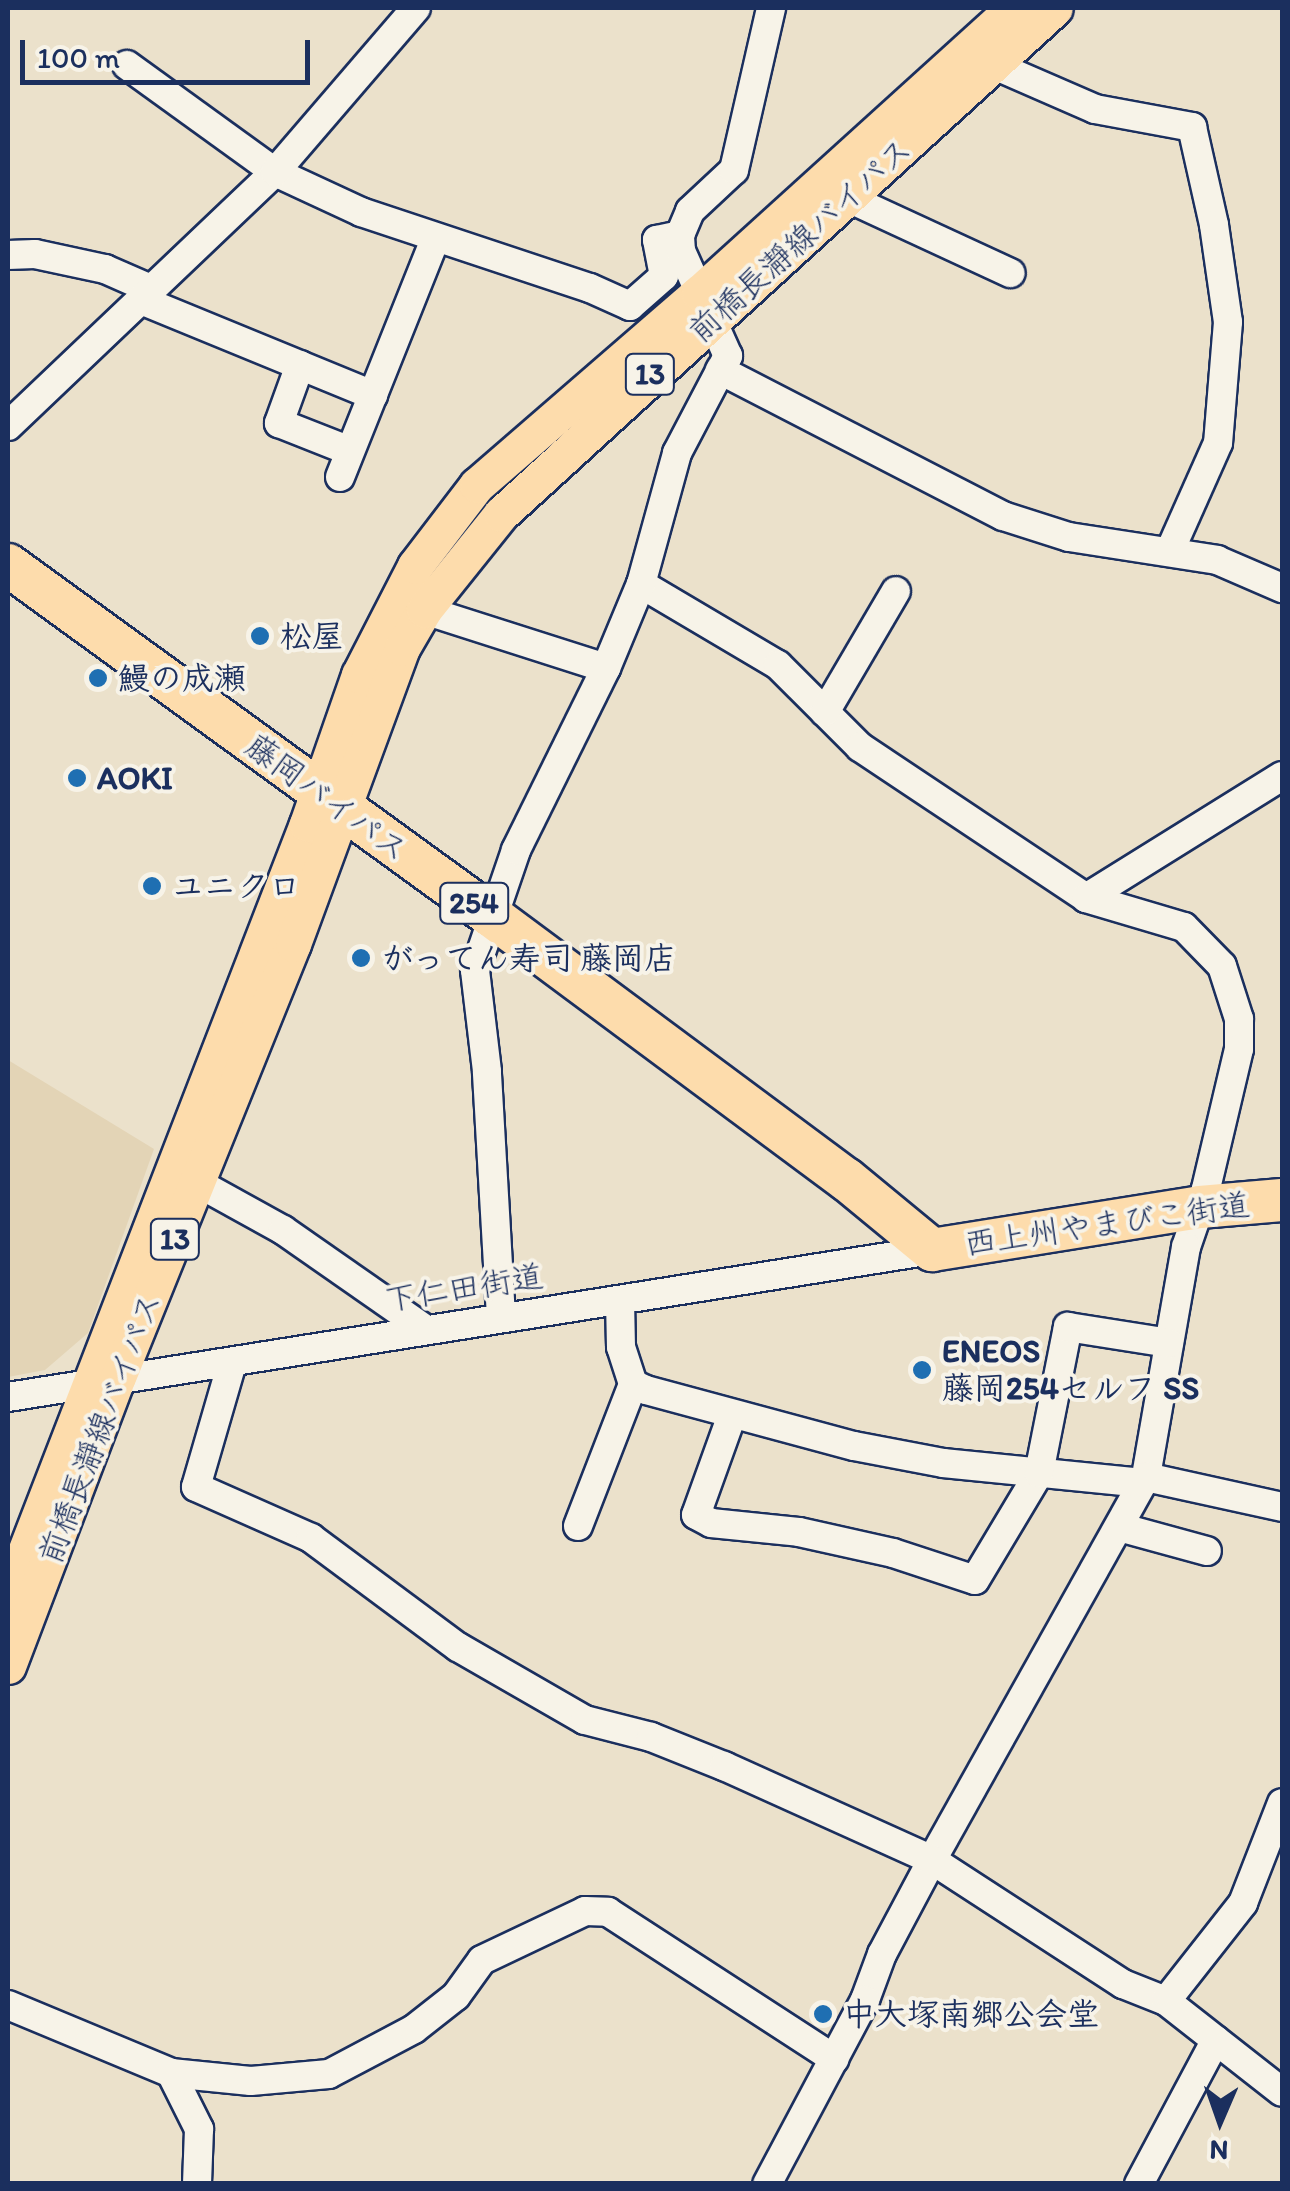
<!DOCTYPE html>
<html>
<head>
<meta charset="utf-8">
<style>
  body { margin:0 }
  #map { position:relative; width:1290px; height:2191px; overflow:hidden; background:#ebe1cb; font-family:Itim,"Klee One",sans-serif }
  div>[style] { position:absolute }
  .built>* { inset:0; background:#e3d4b6 }
  .roads { filter:drop-shadow(2px 0 #1b2f5e) drop-shadow(-2px 0 #1b2f5e) drop-shadow(0 2px #1b2f5e) drop-shadow(0 -2px #1b2f5e) }
  .minor>* { height:28px; margin:-14px; padding:0 14px; transform-origin:14px; border-radius:14px; background:#f7f3e8 }
  .major>* { height:35px; margin:-17.5px; padding:0 17.5px; transform-origin:17.5px; border-radius:17.5px; background:#fddcac }
  .highway>* { height:42px; margin:-21px; padding:0 21px; transform-origin:21px; border-radius:21px; background:#fddcac }
  .dots>* { width:28px; height:28px; translate:-50% -50%; box-sizing:border-box; border:5px solid #f7f3e8; border-radius:50% }
  span { translate:-50% -50%; white-space:nowrap; text-align:center; line-height:1.15; -webkit-text-stroke:8px #f7f3e8; paint-order:stroke }
  .shield-label span { padding:2px 8px; background:#f7f3e8; border:2px solid; border-radius:8px; -webkit-text-stroke-width:0 }
  .shield-label { font-size:30px; color:#1b2f5e; font-weight:700 }
  .street-label { font-size:32px; color:#1b2f5e }
  .poi-label { font-size:32px; color:#1b2f5e; font-weight:700 }
  .left { translate:0 -50%; text-align:left }
  .frame { position:absolute; inset:0; border:10px solid #1b2f5e; pointer-events:none }
  .north { position:absolute; left:1170px; top:2071px; width:100px; height:100px; -webkit-text-stroke:8px #f7f3e8; paint-order:stroke; rotate:182deg; font-size:28px; font-weight:700; line-height:40px; text-align:center; color:#1b2f5e }
  .north::after { content:''; display:block; margin:auto; width:35px; height:45px; background:#1b2f5e; clip-path:polygon(50% 0,100% 100%,50% 72%,0 100%) }
  .scale { position:absolute; left:20px; top:40px; width:290px; height:45px; box-sizing:border-box; border:5px solid #1b2f5e; border-top:0; padding-left:12px; font-size:30px; line-height:35px; white-space:nowrap; color:#1b2f5e; -webkit-text-stroke:8px #f7f3e8; paint-order:stroke }
</style>
</head>
<body>
<div id="map">
  <div class="built">
    <i style="clip-path:polygon(8px 1060px,154px 1149px,88px 1333px,45px 1370px,8px 1377px)"></i>
  </div>
  <div class="roads">
    <div class="minor">
      <i style="left:127px;top:65px;width:183px;rotate:35.9deg"></i>
      <i style="left:275px;top:172px;width:95px;rotate:24.9deg"></i>
      <i style="left:361px;top:212px;width:241px;rotate:18.4deg"></i>
      <i style="left:590px;top:288px;width:44px;rotate:24.2deg"></i>
      <i style="left:630px;top:306px;width:45px;rotate:-41.4deg"></i>
      <i style="left:664px;top:276px;width:37px;rotate:-101deg"></i>
      <i style="left:657px;top:240px;width:24px;rotate:-12deg"></i>
      <i style="left:994px;top:65px;width:110px;rotate:23.5deg"></i>
      <i style="left:1095px;top:109px;width:99px;rotate:10.5deg"></i>
      <i style="left:1192px;top:127px;width:100px;rotate:77.3deg"></i>
      <i style="left:1214px;top:225px;width:98px;rotate:81.8deg"></i>
      <i style="left:1228px;top:322px;width:121px;rotate:94.7deg"></i>
      <i style="left:1218px;top:443px;width:118px;rotate:114deg"></i>
      <i style="left:848px;top:198px;width:179px;rotate:24.8deg"></i>
      <i style="left:8px;top:255px;width:27px;rotate:-2deg"></i>
      <i style="left:35px;top:254px;width:72px;rotate:12.1deg"></i>
      <i style="left:105px;top:269px;width:52px;rotate:23.6deg"></i>
      <i style="left:141px;top:300px;width:251px;rotate:22.3deg"></i>
      <i style="left:300px;top:365px;width:62px;rotate:109.9deg"></i>
      <i style="left:279px;top:423px;width:76px;rotate:21.5deg"></i>
      <i style="left:720px;top:370px;width:318px;rotate:27.3deg"></i>
      <i style="left:1003px;top:516px;width:69px;rotate:17.7deg"></i>
      <i style="left:1069px;top:537px;width:150px;rotate:8.8deg"></i>
      <i style="left:1217px;top:560px;width:71px;rotate:23.3deg"></i>
      <i style="left:8px;top:426px;width:369px;rotate:-43.6deg"></i>
      <i style="left:275px;top:172px;width:216px;rotate:-49.3deg"></i>
      <i style="left:340px;top:477px;width:256px;rotate:-68.2deg"></i>
      <i style="left:641px;top:584px;width:159px;rotate:30.6deg"></i>
      <i style="left:778px;top:665px;width:116px;rotate:45deg"></i>
      <i style="left:860px;top:747px;width:272px;rotate:33.7deg"></i>
      <i style="left:1086px;top:898px;width:102px;rotate:16.5deg"></i>
      <i style="left:1184px;top:927px;width:54px;rotate:45.7deg"></i>
      <i style="left:1222px;top:966px;width:56px;rotate:72.2deg"></i>
      <i style="left:1239px;top:1019px;width:30px;rotate:90deg"></i>
      <i style="left:1239px;top:1049px;width:144px;rotate:103.3deg"></i>
      <i style="left:1206px;top:1189px;width:61px;rotate:109deg"></i>
      <i style="left:1186px;top:1247px;width:233px;rotate:99.9deg"></i>
      <i style="left:1146px;top:1477px;width:439px;rotate:119.2deg"></i>
      <i style="left:932px;top:1860px;width:106px;rotate:118deg"></i>
      <i style="left:882px;top:1954px;width:49px;rotate:110.3deg"></i>
      <i style="left:865px;top:2000px;width:208px;rotate:118deg"></i>
      <i style="left:424px;top:610px;width:191px;rotate:17.7deg"></i>
      <i style="left:825px;top:712px;width:140px;rotate:-59.6deg"></i>
      <i style="left:1086px;top:898px;width:231px;rotate:-31.9deg"></i>
      <i style="left:198px;top:1183px;width:97px;rotate:28.9deg"></i>
      <i style="left:283px;top:1230px;width:173px;rotate:34.9deg"></i>
      <i style="left:620px;top:1300px;width:47px;rotate:88.8deg"></i>
      <i style="left:621px;top:1347px;width:39px;rotate:72deg"></i>
      <i style="left:633px;top:1384px;width:14px;rotate:25deg"></i>
      <i style="left:646px;top:1390px;width:215px;rotate:15.1deg"></i>
      <i style="left:854px;top:1446px;width:91px;rotate:10.8deg"></i>
      <i style="left:943px;top:1463px;width:201px;rotate:5.7deg"></i>
      <i style="left:501px;top:1317px;width:246px;rotate:-93.3deg"></i>
      <i style="left:487px;top:1071px;width:102px;rotate:-96.8deg"></i>
      <i style="left:475px;top:970px;width:127px;rotate:-71.1deg"></i>
      <i style="left:516px;top:850px;width:203px;rotate:-63.7deg"></i>
      <i style="left:606px;top:668px;width:91px;rotate:-67.4deg"></i>
      <i style="left:641px;top:584px;width:136px;rotate:-74.6deg"></i>
      <i style="left:677px;top:453px;width:110px;rotate:-62.3deg"></i>
      <i style="left:728px;top:356px;width:115px;rotate:-114.1deg"></i>
      <i style="left:681px;top:251px;width:16px;rotate:-94deg"></i>
      <i style="left:680px;top:235px;width:26px;rotate:-67deg"></i>
      <i style="left:690px;top:211px;width:60px;rotate:-43deg"></i>
      <i style="left:734px;top:170px;width:166px;rotate:-77.1deg"></i>
      <i style="left:232px;top:1363px;width:129px;rotate:106.2deg"></i>
      <i style="left:196px;top:1487px;width:126px;rotate:23.9deg"></i>
      <i style="left:311px;top:1538px;width:183px;rotate:36.6deg"></i>
      <i style="left:458px;top:1647px;width:146px;rotate:29.9deg"></i>
      <i style="left:585px;top:1720px;width:68px;rotate:14.4deg"></i>
      <i style="left:651px;top:1737px;width:79px;rotate:21.7deg"></i>
      <i style="left:724px;top:1766px;width:228px;rotate:24.3deg"></i>
      <i style="left:932px;top:1860px;width:228px;rotate:33deg"></i>
      <i style="left:1123px;top:1984px;width:46px;rotate:21.6deg"></i>
      <i style="left:1166px;top:2001px;width:147px;rotate:38.1deg"></i>
      <i style="left:8px;top:1397px;width:936px;rotate:-9.04deg"></i>
      <i style="left:732px;top:1415px;width:106px;rotate:109.8deg"></i>
      <i style="left:696px;top:1515px;width:17px;rotate:28deg"></i>
      <i style="left:711px;top:1523px;width:88px;rotate:5.8deg"></i>
      <i style="left:799px;top:1532px;width:96px;rotate:12.6deg"></i>
      <i style="left:893px;top:1553px;width:86px;rotate:18.2deg"></i>
      <i style="left:975px;top:1580px;width:125px;rotate:-59.1deg"></i>
      <i style="left:1039px;top:1473px;width:149px;rotate:-78.8deg"></i>
      <i style="left:1068px;top:1327px;width:102px;rotate:9deg"></i>
      <i style="left:1146px;top:1477px;width:139px;rotate:12.4deg"></i>
      <i style="left:578px;top:1526px;width:152px;rotate:-68.8deg"></i>
      <i style="left:1119px;top:1527px;width:91px;rotate:15.3deg"></i>
      <i style="left:1166px;top:2001px;width:125px;rotate:-51.8deg"></i>
      <i style="left:1243px;top:1903px;width:107px;rotate:-68.7deg"></i>
      <i style="left:8px;top:2005px;width:177px;rotate:22.6deg"></i>
      <i style="left:171px;top:2073px;width:80px;rotate:5.7deg"></i>
      <i style="left:251px;top:2081px;width:78px;rotate:-5.1deg"></i>
      <i style="left:329px;top:2074px;width:96px;rotate:-27.9deg"></i>
      <i style="left:414px;top:2029px;width:53px;rotate:-38.2deg"></i>
      <i style="left:456px;top:1996px;width:44px;rotate:-54.2deg"></i>
      <i style="left:482px;top:1960px;width:114px;rotate:-25.4deg"></i>
      <i style="left:585px;top:1911px;width:23px;rotate:2deg"></i>
      <i style="left:608px;top:1912px;width:270px;rotate:33deg"></i>
      <i style="left:171px;top:2073px;width:63px;rotate:63.4deg"></i>
      <i style="left:199px;top:2129px;width:55px;rotate:92.1deg"></i>
      <i style="left:1139px;top:2184px;width:163px;rotate:-61.9deg"></i>
    </div>
    <div class="major">
      <i style="left:8px;top:1596px;width:828px;rotate:-68.83deg"></i>
      <i style="left:307px;top:824px;width:158px;rotate:-70.8deg"></i>
      <i style="left:359px;top:675px;width:123px;rotate:-62.8deg"></i>
      <i style="left:415px;top:566px;width:102px;rotate:-52.6deg"></i>
      <i style="left:477px;top:485px;width:294px;rotate:-40.9deg"></i>
      <i style="left:699px;top:293px;width:424px;rotate:-42.2deg"></i>
      <i style="left:8px;top:1666px;width:309px;rotate:-69.2deg"></i>
      <i style="left:118px;top:1377px;width:467px;rotate:-68deg"></i>
      <i style="left:293px;top:944px;width:315px;rotate:-69.8deg"></i>
      <i style="left:402px;top:648px;width:44px;rotate:-59.9deg"></i>
      <i style="left:424px;top:610px;width:123px;rotate:-51.3deg"></i>
      <i style="left:501px;top:514px;width:750px;rotate:-42.41deg"></i>
    </div>
    <div class="highway">
      <i style="left:8px;top:565px;width:596px;rotate:35.98deg"></i>
      <i style="left:490px;top:915px;width:443px;rotate:36.6deg"></i>
      <i style="left:846px;top:1179px;width:112px;rotate:39.5deg"></i>
      <i style="left:932px;top:1250px;width:271px;rotate:-9.1deg"></i>
      <i style="left:1200px;top:1207px;width:82px;rotate:-4.9deg"></i>
    </div>
  </div>
  <div class="dots">
    <i style="left:260px;top:636px;background:#1f6fb2"></i>
    <i style="left:98px;top:678px;background:#1f6fb2"></i>
    <i style="left:77px;top:778px;background:#1f6fb2"></i>
    <i style="left:152px;top:886px;background:#1f6fb2"></i>
    <i style="left:361px;top:958px;background:#1f6fb2"></i>
    <i style="left:922px;top:1370px;background:#1f6fb2"></i>
    <i style="left:823px;top:2014px;background:#1f6fb2"></i>
  </div>
  <div class="shield-label">
    <span style="left:650px;top:374px">13</span>
    <span style="left:474px;top:903px">254</span>
    <span style="left:175px;top:1239px">13</span>
  </div>
  <div class="street-label">
    <span style="left:800px;top:240px;rotate:-42deg">前橋長瀞線バイパス</span>
    <span style="left:327px;top:798px;rotate:36deg">藤岡バイパス</span>
    <span style="left:1107px;top:1224px;rotate:-8deg">西上州やまびこ街道</span>
    <span style="left:464px;top:1288px;rotate:-9deg">下仁田街道</span>
    <span style="left:100px;top:1428px;rotate:-69deg">前橋長瀞線バイパス</span>
  </div>
  <div class="poi-label">
    <span class="left" style="left:280px;top:636px">松屋</span>
    <span class="left" style="left:118px;top:678px">鰻の成瀬</span>
    <span class="left" style="left:97px;top:778px">AOKI</span>
    <span class="left" style="left:172px;top:886px">ユニクロ</span>
    <span class="left" style="left:381px;top:958px">がってん寿司 藤岡店</span>
    <span class="left" style="left:942px;top:1370px">ENEOS<br>藤岡254セルフ SS</span>
    <span class="left" style="left:843px;top:2014px">中大塚南郷公会堂</span>
  </div>
  <div class="frame"></div>
  <div class="north">N</div>
  <div class="scale">100 m</div>
</div>
</body>
</html>
